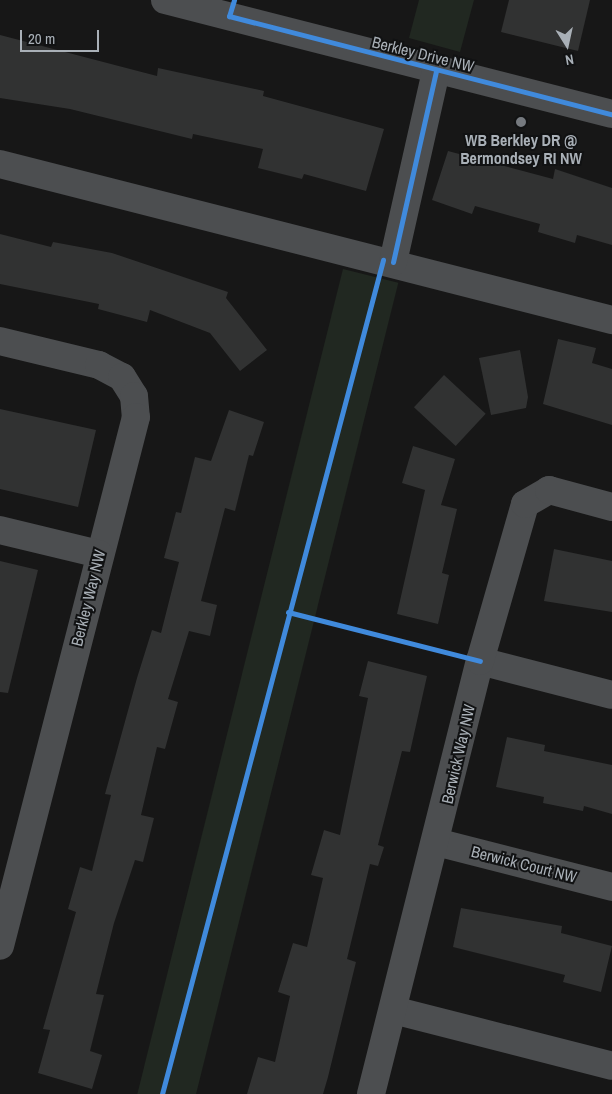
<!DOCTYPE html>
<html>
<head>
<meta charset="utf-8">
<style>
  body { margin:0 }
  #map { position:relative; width:612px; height:1094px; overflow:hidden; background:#171717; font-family:"Archivo Narrow",sans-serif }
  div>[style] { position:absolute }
  .green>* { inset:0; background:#212821; transform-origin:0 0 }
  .building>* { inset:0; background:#313232; transform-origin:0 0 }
  .minor>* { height:28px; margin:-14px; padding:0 14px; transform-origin:14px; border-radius:14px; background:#4c4e50 }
  .cycleway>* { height:5px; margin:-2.5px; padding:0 2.5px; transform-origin:2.5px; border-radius:2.5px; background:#408adc }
  .dots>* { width:14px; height:14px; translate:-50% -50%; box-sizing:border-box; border:2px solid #111213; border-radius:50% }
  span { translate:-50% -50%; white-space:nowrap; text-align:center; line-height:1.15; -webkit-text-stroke:4px #111213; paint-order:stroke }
  .street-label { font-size:16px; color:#a9b0b7 }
  .poi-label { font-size:16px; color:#a9b0b7; font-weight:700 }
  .north { position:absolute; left:542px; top:20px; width:50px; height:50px; -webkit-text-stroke:4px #111213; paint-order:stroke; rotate:170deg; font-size:14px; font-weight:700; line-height:20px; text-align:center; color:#a9b0b7 }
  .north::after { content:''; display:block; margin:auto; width:18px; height:22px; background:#a9b0b7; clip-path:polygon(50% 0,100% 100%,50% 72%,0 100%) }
  .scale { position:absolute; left:20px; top:30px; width:79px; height:22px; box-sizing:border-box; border:2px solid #a9b0b7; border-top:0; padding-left:6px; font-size:15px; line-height:18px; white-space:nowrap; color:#a9b0b7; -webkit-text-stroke:4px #111213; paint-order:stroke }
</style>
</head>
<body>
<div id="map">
  <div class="green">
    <i style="clip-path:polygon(419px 0,474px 0,460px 52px,409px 38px)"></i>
    <i style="left:343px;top:269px;width:57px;height:852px;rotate:14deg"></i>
  </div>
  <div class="building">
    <i style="clip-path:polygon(509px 0,590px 0,578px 51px,501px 32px)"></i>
    <i style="clip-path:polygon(0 35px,157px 76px,158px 68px,264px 91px,263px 96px,384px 129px,366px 191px,304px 174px,302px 179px,258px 168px,263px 149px,193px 134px,192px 139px,70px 109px,0 98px)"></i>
    <i style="clip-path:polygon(448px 151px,553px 179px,555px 169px,612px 188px,612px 245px,577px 235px,575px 243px,538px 232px,540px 224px,475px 206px,472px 214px,432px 200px)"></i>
    <i style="clip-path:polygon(0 234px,51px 247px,53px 242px,112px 253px,228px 292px,226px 298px,267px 350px,240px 371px,210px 333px,150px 310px,147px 322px,98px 309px,99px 304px,0 284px)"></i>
    <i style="clip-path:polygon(558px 339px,596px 348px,592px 363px,612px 369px,612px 425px,543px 404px)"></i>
    <i style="clip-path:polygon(520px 350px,528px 397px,526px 408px,491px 415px,479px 358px)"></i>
    <i style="left:444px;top:375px;width:57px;height:44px;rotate:43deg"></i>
    <i style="clip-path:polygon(0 409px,96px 430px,78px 507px,0 489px)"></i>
    <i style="clip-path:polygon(229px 410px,264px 422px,253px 456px,249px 455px,235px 511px,225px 508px,201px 601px,217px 605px,210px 636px,189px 631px,168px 699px,178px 702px,165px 749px,157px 747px,141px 815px,154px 818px,143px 862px,135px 860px,114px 923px,96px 994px,104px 995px,90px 1051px,102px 1055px,92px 1089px,38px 1073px,50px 1030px,43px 1029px,76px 912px,68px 909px,80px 867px,92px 871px,111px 795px,105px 794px,137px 678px,152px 630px,161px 633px,179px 562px,164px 558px,176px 512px,181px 513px,195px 457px,211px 461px)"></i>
    <i style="clip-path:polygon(413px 446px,455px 459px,441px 505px,457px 509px,442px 573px,449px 575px,438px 624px,397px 614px,425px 490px,402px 483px)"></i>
    <i style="clip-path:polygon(554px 549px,612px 561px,612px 612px,544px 601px)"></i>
    <i style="clip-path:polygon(0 561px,38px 570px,8px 693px,0 692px)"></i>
    <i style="clip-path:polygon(368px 661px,427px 676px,410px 752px,402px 751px,378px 845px,384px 847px,378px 866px,370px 864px,347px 959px,356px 962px,328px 1077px,323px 1094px,247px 1094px,258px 1057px,275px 1062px,290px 996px,278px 992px,293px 943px,307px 947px,323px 878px,311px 875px,324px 830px,340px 835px,368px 698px,359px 696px)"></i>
    <i style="clip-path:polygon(507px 737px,545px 745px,544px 751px,612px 765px,612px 814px,584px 806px,583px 811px,543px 803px,544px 797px,496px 787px)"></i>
    <i style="clip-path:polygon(461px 908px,562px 926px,561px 933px,612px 946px,601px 992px,563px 982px,565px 975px,453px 947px)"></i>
  </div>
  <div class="minor">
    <i style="left:165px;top:0;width:461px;rotate:14.3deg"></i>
    <i style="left:0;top:164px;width:632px;rotate:14.3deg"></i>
    <i style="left:393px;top:262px;width:196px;rotate:-77.3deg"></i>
    <i style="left:0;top:341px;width:102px;rotate:13.6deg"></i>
    <i style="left:99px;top:365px;width:26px;rotate:28deg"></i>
    <i style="left:122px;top:377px;width:22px;rotate:58deg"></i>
    <i style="left:134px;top:396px;width:21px;rotate:85deg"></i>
    <i style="left:136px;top:417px;width:546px;rotate:104.42deg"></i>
    <i style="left:0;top:530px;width:102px;rotate:13.6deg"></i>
    <i style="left:480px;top:661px;width:136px;rotate:14.4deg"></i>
    <i style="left:436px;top:842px;width:182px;rotate:14.3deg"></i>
    <i style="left:393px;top:1010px;width:226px;rotate:14.3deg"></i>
    <i style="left:371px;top:1094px;width:447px;rotate:-75.9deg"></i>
    <i style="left:480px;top:661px;width:163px;rotate:-74deg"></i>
    <i style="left:525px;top:504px;width:28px;rotate:-30deg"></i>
    <i style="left:549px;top:490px;width:65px;rotate:15.1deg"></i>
  </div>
  <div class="cycleway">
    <i style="left:234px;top:0;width:17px;rotate:107deg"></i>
    <i style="left:229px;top:16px;width:395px;rotate:14.4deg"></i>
    <i style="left:393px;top:262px;width:196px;rotate:-77.3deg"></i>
    <i style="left:288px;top:612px;width:198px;rotate:14.3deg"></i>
    <i style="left:162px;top:1094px;width:863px;rotate:-75.16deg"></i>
  </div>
  <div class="dots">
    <i style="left:521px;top:122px;background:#767a7f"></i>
  </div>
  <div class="street-label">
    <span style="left:423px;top:54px;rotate:14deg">Berkley Drive NW</span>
    <span style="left:88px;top:598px;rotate:-76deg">Berkley Way NW</span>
    <span style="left:458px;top:754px;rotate:-77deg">Berwick Way NW</span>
    <span style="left:524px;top:864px;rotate:14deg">Berwick Court NW</span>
  </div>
  <div class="poi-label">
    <span style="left:521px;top:149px">WB Berkley DR @<br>Bermondsey RI NW</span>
  </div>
  <div class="north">N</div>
  <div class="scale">20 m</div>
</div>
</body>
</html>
